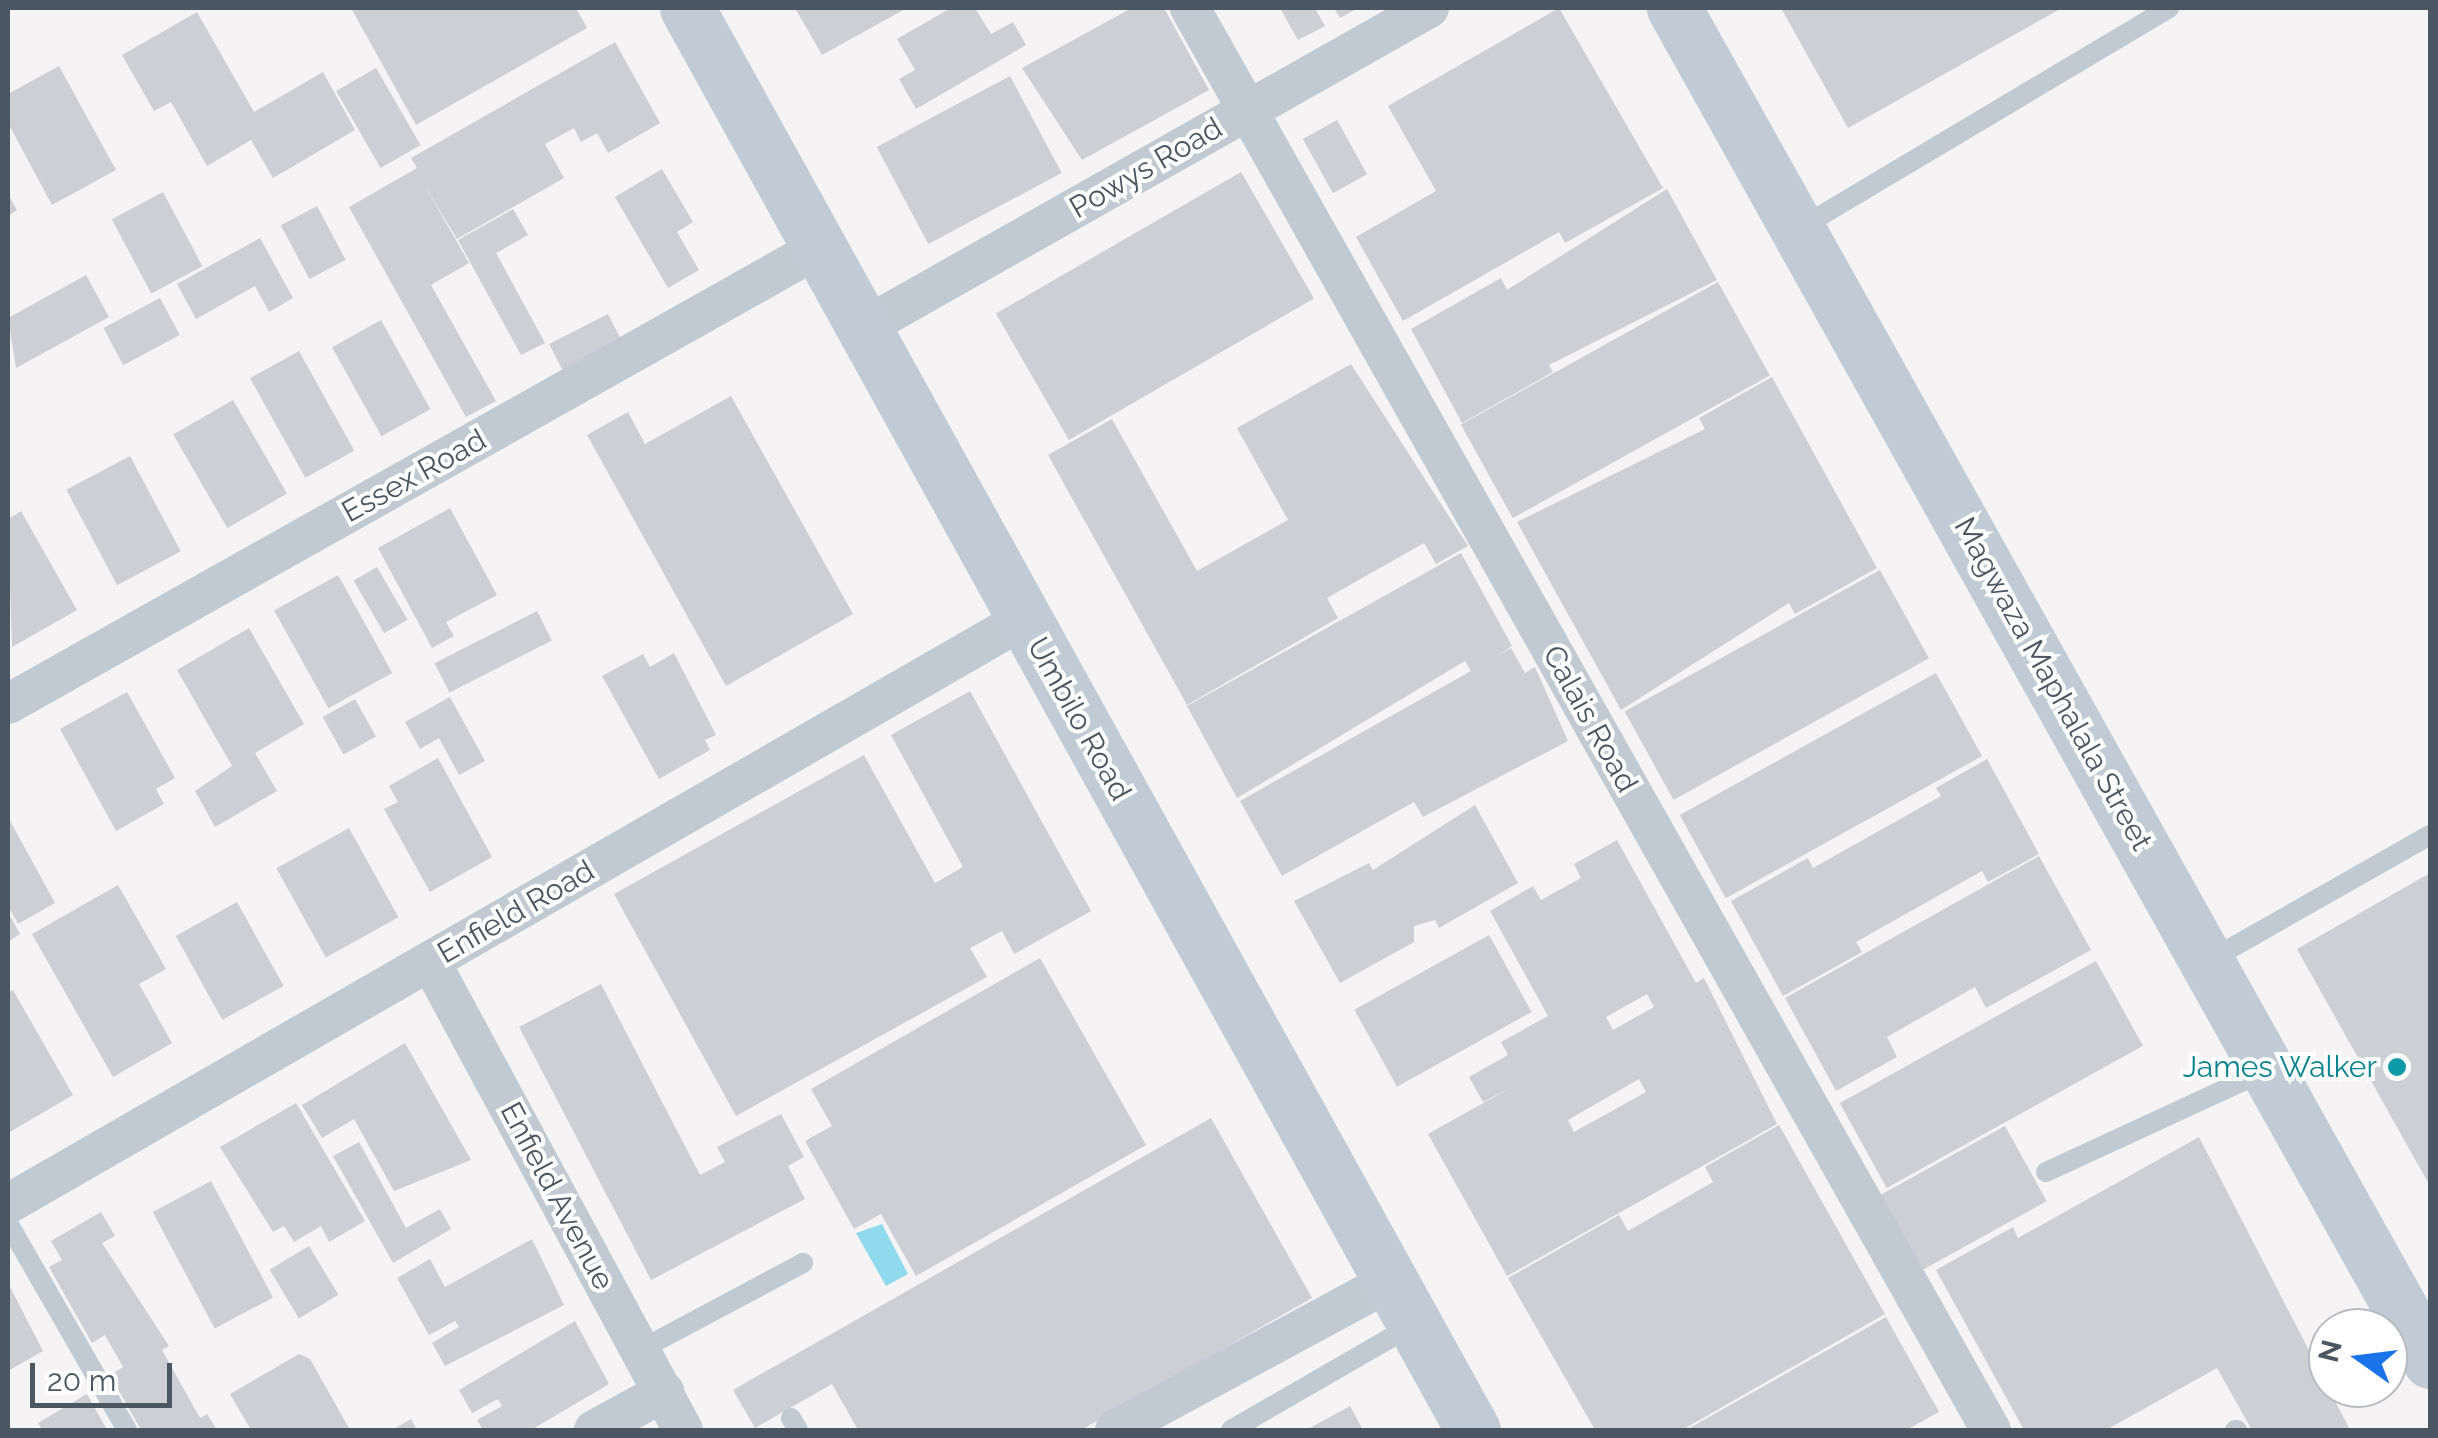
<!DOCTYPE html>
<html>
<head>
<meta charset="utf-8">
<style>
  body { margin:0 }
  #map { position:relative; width:2438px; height:1438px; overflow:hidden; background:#f5f3f3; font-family:Raleway,sans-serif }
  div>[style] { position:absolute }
  .water>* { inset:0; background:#90daee }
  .building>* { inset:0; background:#cdcfd5; transform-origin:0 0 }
  .lane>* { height:20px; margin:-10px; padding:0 10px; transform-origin:10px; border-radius:10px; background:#c1cad2 }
  .street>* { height:40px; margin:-20px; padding:0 20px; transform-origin:20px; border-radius:20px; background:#c1cad2 }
  .secondary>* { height:55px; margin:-27.5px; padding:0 27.5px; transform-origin:27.5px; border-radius:27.5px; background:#c1cbd6 }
  .dots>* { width:28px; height:28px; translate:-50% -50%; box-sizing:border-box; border:5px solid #fff; border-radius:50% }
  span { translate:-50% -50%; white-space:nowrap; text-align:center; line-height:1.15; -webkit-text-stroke:8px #fff; paint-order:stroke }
  .street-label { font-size:30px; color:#4a5661 }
  .culture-label { font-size:30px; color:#0d838f }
  .right { translate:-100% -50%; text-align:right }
  .frame { position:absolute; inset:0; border:10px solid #4a5661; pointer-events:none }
  .north { position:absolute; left:2308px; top:1308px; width:100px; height:100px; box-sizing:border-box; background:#fff; border:2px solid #b7bbc0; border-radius:50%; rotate:284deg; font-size:28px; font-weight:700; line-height:40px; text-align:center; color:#4a5661 }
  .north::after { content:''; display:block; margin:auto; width:35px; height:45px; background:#1a73e8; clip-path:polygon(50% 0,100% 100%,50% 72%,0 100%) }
  .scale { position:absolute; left:30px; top:1363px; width:142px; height:45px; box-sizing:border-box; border:5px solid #4a5661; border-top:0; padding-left:12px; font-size:30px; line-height:35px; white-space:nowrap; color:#4a5661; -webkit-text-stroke:8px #fff; paint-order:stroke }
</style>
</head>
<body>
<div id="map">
  <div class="water">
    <i style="clip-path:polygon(882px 1224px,908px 1274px,886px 1286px,856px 1233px)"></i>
  </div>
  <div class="building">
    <i style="clip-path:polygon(351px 8px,576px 8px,587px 28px,416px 125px)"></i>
    <i style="clip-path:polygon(795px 8px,907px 8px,822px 55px)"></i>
    <i style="clip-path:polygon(951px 8px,975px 8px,991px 34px,1013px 22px,1026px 45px,916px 109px,899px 79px,915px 70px,897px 39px)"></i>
    <i style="clip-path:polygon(1132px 8px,1164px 8px,1209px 90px,1082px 160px,1022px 68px)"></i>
    <i style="clip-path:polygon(1280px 8px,1315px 8px,1325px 26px,1298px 40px)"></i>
    <i style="clip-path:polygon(1334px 8px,1358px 8px,1340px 18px)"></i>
    <i style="clip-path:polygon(1559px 8px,1663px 188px,1565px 243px,1559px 232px,1403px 321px,1356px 237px,1436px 191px,1388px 106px)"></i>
    <i style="clip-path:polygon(1781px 8px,2062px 8px,1848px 128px)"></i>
    <i style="clip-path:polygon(197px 12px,254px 112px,323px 72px,355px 130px,273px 178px,251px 140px,207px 166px,171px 102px,154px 111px,122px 55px)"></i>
    <i style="clip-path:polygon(615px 42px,660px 123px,608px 153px,597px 133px,581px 142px,574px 128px,545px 144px,564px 178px,457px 239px,424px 184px,469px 263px,431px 285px,496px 401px,466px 417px,349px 207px,417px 168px,411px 158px)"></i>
    <i style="clip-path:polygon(59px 66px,116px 170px,52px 205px,8px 123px,8px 94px)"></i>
    <i style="left:376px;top:68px;width:89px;height:46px;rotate:60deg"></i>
    <i style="left:1010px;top:76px;width:110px;height:151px;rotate:62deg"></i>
    <i style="left:1337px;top:120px;width:62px;height:39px;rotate:61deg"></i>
    <i style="clip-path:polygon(662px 169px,693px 222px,677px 232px,699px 270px,668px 288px,615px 197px)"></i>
    <i style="left:1241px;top:172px;width:146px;height:283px;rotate:60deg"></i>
    <i style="clip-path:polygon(1667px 189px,1717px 280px,1549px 365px,1553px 372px,1462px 423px,1411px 329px,1501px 278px,1507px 290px)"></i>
    <i style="left:163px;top:192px;width:84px;height:58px;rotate:62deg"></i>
    <i style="clip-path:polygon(8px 194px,17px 210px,8px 216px)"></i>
    <i style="left:317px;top:206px;width:61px;height:41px;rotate:62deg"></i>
    <i style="clip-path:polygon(513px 209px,528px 235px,496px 253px,545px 343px,521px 355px,458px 240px)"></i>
    <i style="clip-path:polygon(260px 238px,293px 298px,269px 312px,255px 286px,196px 319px,177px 284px)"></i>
    <i style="clip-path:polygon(86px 275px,109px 317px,16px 368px,8px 318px)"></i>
    <i style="left:1718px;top:282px;width:107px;height:294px;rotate:61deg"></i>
    <i style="left:160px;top:298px;width:42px;height:64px;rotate:62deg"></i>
    <i style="left:608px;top:314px;width:30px;height:66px;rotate:63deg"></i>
    <i style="left:381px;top:320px;width:102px;height:56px;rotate:61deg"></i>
    <i style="left:299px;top:351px;width:114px;height:56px;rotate:61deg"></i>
    <i style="clip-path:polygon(1351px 364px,1468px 546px,1436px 564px,1424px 543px,1327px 598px,1338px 618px,1187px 705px,1048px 455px,1112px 419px,1197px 571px,1288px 520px,1237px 428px)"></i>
    <i style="clip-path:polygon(1772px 377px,1877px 568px,1795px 614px,1789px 603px,1621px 710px,1517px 522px,1705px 429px,1699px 418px)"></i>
    <i style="clip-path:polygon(731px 396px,853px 614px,726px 686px,587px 435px,628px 412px,645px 444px)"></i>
    <i style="left:233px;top:400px;width:108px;height:69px;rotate:60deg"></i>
    <i style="left:130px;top:456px;width:108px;height:72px;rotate:62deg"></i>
    <i style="clip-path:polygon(450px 508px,497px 595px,446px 622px,454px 636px,432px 648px,378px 548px)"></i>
    <i style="clip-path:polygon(21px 511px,77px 610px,12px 647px,8px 519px)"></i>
    <i style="clip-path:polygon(1461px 553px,1512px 646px,1497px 656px,1511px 648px,1525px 673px,1535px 667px,1568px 741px,1423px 817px,1414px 802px,1282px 876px,1240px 801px,1471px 671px,1465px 661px,1237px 798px,1187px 706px)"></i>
    <i style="left:377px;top:567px;width:61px;height:27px;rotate:60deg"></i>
    <i style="left:1880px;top:570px;width:101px;height:292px;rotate:61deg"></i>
    <i style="left:338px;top:575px;width:112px;height:73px;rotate:61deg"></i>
    <i style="left:537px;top:611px;width:33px;height:115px;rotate:63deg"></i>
    <i style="clip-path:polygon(249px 628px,304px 724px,255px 753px,277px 791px,215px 827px,195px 791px,232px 766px,177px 670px)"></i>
    <i style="clip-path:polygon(674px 653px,716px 735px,705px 740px,710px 750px,659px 779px,602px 676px,643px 654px,650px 667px)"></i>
    <i style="left:1936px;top:673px;width:95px;height:293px;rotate:61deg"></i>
    <i style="clip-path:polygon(970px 691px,1091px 911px,1014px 954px,1002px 931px,970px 948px,987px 977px,736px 1116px,614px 894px,864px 755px,935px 883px,963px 867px,891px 735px)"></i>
    <i style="clip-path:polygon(127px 692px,175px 778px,156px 789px,164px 804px,116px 831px,60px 729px)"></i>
    <i style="clip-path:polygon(450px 697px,485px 761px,459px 775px,439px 738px,420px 749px,405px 722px)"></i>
    <i style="left:355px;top:699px;width:43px;height:37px;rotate:61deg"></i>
    <i style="clip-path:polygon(438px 758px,492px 857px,430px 892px,384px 809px,398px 802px,389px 786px)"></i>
    <i style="clip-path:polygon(1987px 759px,2039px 854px,1988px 882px,1982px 871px,1856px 942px,1862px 952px,1783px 996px,1731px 901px,1808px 858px,1813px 868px,1941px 796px,1936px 788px)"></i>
    <i style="clip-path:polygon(1475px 805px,1518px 883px,1439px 928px,1435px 920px,1414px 926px,1414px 942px,1340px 983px,1294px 901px,1369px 863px,1373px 870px)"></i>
    <i style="clip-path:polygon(8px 817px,55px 903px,18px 924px,8px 906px)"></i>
    <i style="left:349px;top:828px;width:102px;height:83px;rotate:61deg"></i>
    <i style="clip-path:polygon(evenodd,1617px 840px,1696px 983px,1704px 978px,1777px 1124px,1507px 1276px,1428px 1134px,1512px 1087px,1483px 1102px,1469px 1077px,1508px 1055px,1501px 1042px,1548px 1016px,1490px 911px,1533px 886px,1541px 900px,1581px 878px,1574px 864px,1617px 840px,1647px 994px,1654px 1007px,1613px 1030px,1606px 1017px,1647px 994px,1617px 840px,1639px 1079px,1646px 1092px,1574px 1132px,1568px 1120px,1639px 1079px)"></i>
    <i style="clip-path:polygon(2039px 856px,2091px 950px,1986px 1008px,1975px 987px,1887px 1037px,1897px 1057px,1836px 1091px,1785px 998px)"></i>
    <i style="clip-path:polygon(2430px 873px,2430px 1186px,2297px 949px)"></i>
    <i style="clip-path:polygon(118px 885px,166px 969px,139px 984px,172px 1043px,113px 1077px,32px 934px)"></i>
    <i style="left:237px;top:902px;width:96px;height:70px;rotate:61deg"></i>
    <i style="clip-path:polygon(8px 912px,20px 934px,8px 942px)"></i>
    <i style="left:1489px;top:935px;width:88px;height:154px;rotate:61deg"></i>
    <i style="clip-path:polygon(1040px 958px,1146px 1145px,916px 1276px,881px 1214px,854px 1229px,805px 1141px,832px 1126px,811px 1089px)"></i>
    <i style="left:2096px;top:961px;width:97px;height:293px;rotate:61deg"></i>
    <i style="clip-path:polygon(601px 984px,700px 1175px,725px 1162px,717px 1147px,781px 1114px,804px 1157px,788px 1166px,805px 1199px,651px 1280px,519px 1027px)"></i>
    <i style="clip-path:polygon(13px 990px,73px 1095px,8px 1133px,8px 993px)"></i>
    <i style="clip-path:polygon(405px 1043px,471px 1160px,394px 1191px,354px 1119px,322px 1138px,302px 1105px)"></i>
    <i style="clip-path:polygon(296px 1103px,365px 1221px,329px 1242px,321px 1226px,294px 1242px,284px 1226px,273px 1232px,220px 1147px)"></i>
    <i style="clip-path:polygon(1211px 1118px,1312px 1298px,1081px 1430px,858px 1430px,832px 1384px,755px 1428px,733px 1390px)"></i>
    <i style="clip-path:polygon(1779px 1125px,1885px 1314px,1682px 1430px,1595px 1430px,1508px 1278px,1619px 1215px,1628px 1231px,1713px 1182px,1705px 1167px)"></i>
    <i style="left:2005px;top:1126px;width:86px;height:142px;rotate:61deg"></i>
    <i style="clip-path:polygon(2199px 1137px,2350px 1430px,2252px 1430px,2217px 1368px,2106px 1430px,2024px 1430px,1936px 1270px,2013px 1227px,2018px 1238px)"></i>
    <i style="clip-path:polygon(359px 1142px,406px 1228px,440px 1209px,451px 1229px,393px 1263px,333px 1156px)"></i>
    <i style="left:211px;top:1181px;width:132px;height:66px;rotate:62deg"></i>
    <i style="clip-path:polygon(101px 1212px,115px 1236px,102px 1243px,169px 1346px,162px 1350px,200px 1418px,207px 1414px,217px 1430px,141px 1430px,110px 1375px,123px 1367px,105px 1335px,92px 1343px,49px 1267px,62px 1260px,51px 1241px)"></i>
    <i style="clip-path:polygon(532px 1239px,564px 1305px,445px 1366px,432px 1343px,459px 1327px,455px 1321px,429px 1335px,397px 1278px,430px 1259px,445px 1287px)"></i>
    <i style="left:309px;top:1246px;width:57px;height:46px;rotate:59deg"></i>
    <i style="clip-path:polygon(8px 1283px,43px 1351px,8px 1371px)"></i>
    <i style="clip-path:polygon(1886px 1317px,1939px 1412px,1906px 1430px,1686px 1430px)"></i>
    <i style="clip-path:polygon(575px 1321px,609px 1384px,531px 1430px,483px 1430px,477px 1420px,502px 1406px,498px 1399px,472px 1413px,459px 1390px)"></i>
    <i style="clip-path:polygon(299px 1354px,310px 1359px,350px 1430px,251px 1430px,230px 1394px)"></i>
    <i style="clip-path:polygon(87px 1394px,106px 1428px,42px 1430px,38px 1423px)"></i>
    <i style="clip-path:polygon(1350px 1406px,1363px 1430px,1306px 1430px)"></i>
    <i style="clip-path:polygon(411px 1419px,417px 1430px,392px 1430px)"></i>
  </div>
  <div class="lane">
    <i style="left:1800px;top:228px;width:430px;rotate:-30.8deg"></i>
    <i style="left:2210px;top:960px;width:253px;rotate:-29.6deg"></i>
    <i style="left:2046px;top:1172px;width:243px;rotate:-24.8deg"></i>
    <i style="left:8px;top:1223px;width:239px;rotate:60.1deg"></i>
    <i style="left:640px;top:1350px;width:185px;rotate:-28.1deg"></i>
    <i style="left:791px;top:1418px;width:14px;rotate:60deg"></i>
    <i style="left:1231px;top:1430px;width:208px;rotate:-30deg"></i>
    <i style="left:2235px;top:1430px;width:2px"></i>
  </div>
  <div class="street">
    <i style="left:1190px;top:8px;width:1632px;rotate:60.61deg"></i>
    <i style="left:863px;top:328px;width:650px;rotate:-29.48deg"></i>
    <i style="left:8px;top:704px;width:930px;rotate:-29.35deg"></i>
    <i style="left:430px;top:961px;width:533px;rotate:61.66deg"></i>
    <i style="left:8px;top:1204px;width:1172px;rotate:-29.93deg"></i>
    <i style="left:594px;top:1430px;width:80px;rotate:-28.5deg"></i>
    <i style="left:1115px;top:1430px;width:313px;rotate:-28.4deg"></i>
  </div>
  <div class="secondary">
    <i style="left:687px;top:8px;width:1625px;rotate:61.07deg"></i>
    <i style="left:1674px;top:8px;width:1550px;rotate:60.81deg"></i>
  </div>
  <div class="dots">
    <i style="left:2397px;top:1067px;background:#0f9aa8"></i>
  </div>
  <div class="street-label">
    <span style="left:1146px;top:168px;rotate:-30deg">Powys Road</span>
    <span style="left:414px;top:476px;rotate:-29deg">Essex Road</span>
    <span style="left:2053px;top:684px;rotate:61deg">Magwaza Maphalala Street</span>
    <span style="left:1079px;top:719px;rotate:61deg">Umbilo Road</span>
    <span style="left:1590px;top:719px;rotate:61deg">Calais Road</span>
    <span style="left:516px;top:912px;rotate:-30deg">Enfield Road</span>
    <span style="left:557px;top:1196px;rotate:62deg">Enfield Avenue</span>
  </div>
  <div class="culture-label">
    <span class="right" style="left:2377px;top:1067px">James Walker</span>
  </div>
  <div class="frame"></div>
  <div class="north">N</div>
  <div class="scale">20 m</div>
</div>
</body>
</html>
